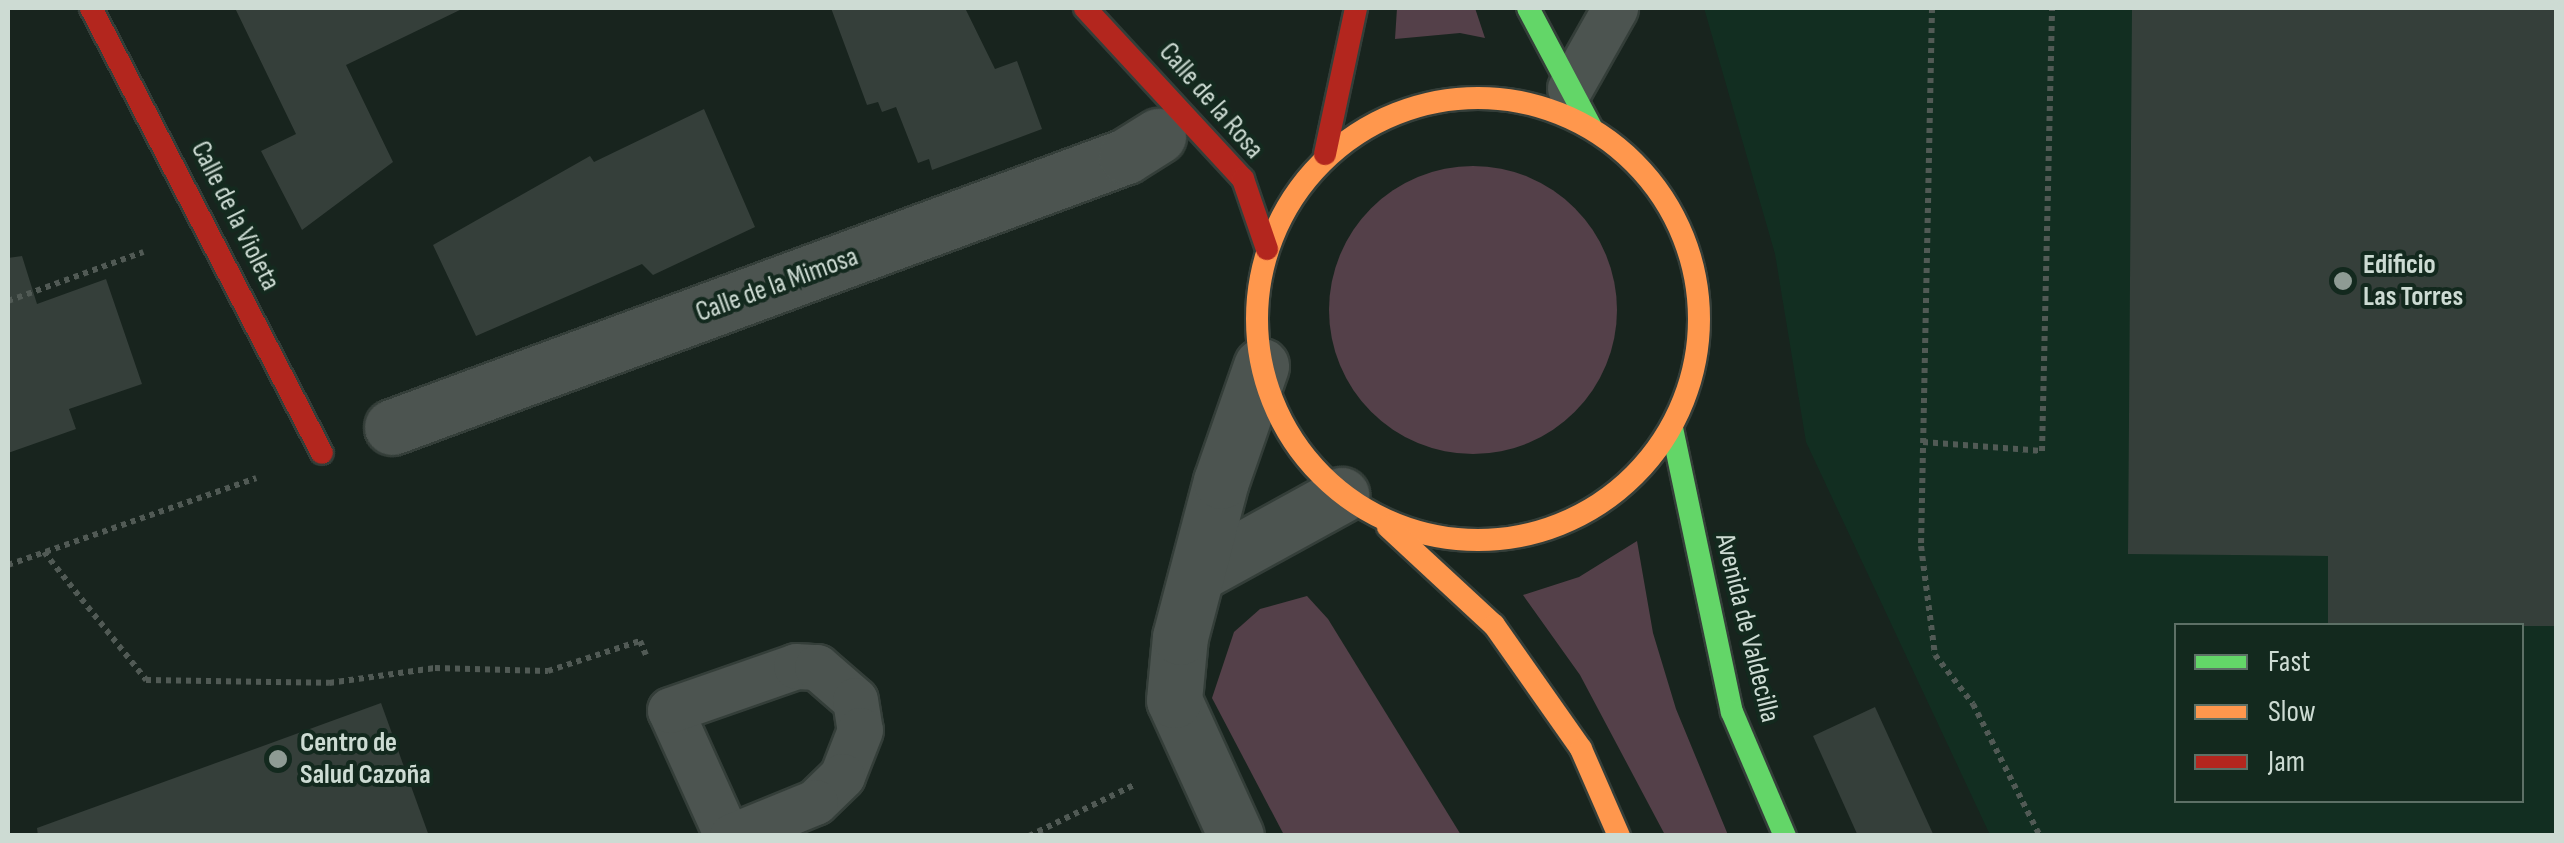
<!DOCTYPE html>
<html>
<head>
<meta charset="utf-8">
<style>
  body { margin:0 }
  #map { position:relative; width:2564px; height:843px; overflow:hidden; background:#18241e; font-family:"Sofia Sans Condensed",sans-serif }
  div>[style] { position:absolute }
  .built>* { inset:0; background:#122e21 }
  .green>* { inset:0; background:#544049 }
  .round { border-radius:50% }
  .building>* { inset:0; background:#353f3a }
  .path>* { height:6px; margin-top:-3px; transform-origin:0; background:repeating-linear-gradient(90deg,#515a55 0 5px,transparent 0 10px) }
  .roads { filter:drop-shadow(2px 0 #343e39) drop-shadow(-2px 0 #343e39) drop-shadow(0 2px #343e39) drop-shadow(0 -2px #343e39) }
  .lane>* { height:45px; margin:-22.5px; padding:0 22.5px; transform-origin:22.5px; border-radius:22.5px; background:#4c5450 }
  .street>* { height:55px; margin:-27.5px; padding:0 27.5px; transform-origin:27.5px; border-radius:27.5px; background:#4c5450 }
  .fast>* { height:22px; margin:-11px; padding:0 11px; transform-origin:11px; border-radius:11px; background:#63d668 }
  .slow>* { height:22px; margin:-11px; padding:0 11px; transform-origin:11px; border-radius:11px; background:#ff974d }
  .slow>.ring { margin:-11px; padding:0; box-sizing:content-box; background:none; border:22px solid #ff974d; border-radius:50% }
  .jam>* { height:22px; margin:-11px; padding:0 11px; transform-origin:11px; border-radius:11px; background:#b3261e }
  .dots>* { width:28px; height:28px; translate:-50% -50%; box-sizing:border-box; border:5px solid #13291e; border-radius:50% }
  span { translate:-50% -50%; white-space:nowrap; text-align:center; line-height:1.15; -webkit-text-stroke:8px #13291e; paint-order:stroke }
  .street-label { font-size:28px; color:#cddbd3 }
  .poi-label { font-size:28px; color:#cddbd3; font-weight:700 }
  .left { translate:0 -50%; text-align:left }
  .frame { position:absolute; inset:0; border:10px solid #cddbd3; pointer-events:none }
  .legend { position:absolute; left:2174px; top:623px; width:350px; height:180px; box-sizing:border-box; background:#13291e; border:2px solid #5d7066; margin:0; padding:12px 18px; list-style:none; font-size:30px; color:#cddbd3 }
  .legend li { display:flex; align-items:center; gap:20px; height:50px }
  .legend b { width:50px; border:2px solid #5d7066 }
</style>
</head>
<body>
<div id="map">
  <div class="built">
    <i style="clip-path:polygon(evenodd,1704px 8px,2556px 8px,2556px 835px,1990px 835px,1806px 442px,1775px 254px,1704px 8px,2176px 626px,2522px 626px,2522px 800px,2176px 800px,2176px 626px)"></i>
  </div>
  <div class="green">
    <i style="clip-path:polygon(1397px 8px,1475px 8px,1485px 38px,1460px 33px,1395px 39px)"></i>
    <i class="round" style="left:1329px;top:166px;width:288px;height:288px"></i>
    <i style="clip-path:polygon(1637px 541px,1653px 633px,1676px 709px,1728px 835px,1665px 835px,1580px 675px,1523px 595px,1579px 577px)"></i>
    <i style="clip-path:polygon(1307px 596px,1328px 619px,1461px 835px,1284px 835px,1212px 698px,1234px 632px,1260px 609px)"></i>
  </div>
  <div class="building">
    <i style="clip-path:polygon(235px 8px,464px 8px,346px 65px,393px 162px,302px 230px,261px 151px,296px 134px)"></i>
    <i style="clip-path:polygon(831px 8px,965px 8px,995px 69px,1017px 61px,1042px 129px,932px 170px,929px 159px,918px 163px,896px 107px,882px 112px,878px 102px,867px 105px)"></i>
    <i style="clip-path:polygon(2132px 8px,2556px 8px,2556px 626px,2328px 626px,2328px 556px,2128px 554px)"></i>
    <i style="clip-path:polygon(704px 109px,755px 227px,653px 275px,642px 264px,476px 336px,433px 245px,590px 156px,594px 162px)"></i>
    <i style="clip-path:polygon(22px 256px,37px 304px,106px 279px,142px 384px,69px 409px,76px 429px,8px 453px,8px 258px)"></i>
    <i style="clip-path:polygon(381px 703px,429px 836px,38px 836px,37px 828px)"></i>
    <i style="clip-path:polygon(1875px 707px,1934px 836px,1858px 836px,1813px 736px)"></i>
  </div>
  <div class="path">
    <i style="left:1932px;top:8px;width:538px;rotate:91.17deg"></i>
    <i style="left:1921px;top:546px;width:110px;rotate:82.7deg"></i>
    <i style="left:1935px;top:655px;width:62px;rotate:52.2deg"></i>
    <i style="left:1973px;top:704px;width:148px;rotate:63.1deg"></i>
    <i style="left:8px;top:301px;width:144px;rotate:-19.9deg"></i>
    <i style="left:1923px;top:442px;width:119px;rotate:4.3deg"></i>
    <i style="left:2042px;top:451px;width:443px;rotate:-88.7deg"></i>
    <i style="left:44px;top:552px;width:164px;rotate:51.4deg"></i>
    <i style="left:146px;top:680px;width:183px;rotate:0.9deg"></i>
    <i style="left:329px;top:683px;width:107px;rotate:-8.1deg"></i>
    <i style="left:435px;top:668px;width:113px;rotate:1.5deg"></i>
    <i style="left:548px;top:671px;width:97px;rotate:-18.1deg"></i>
    <i style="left:640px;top:641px;width:15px;rotate:67deg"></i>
    <i style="left:8px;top:565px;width:263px;rotate:-19.3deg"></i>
    <i style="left:1029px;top:836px;width:119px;rotate:-25.9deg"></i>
  </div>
  <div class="roads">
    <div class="lane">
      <i style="left:1570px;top:88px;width:92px;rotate:-60.6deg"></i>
      <i style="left:727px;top:836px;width:138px;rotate:-114.3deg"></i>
      <i style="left:670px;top:710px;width:133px;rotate:-19.2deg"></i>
      <i style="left:796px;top:666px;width:21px;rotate:3deg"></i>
      <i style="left:817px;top:667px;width:50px;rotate:41deg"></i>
      <i style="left:855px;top:700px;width:30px;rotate:81deg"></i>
      <i style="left:860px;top:730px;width:49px;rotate:111.4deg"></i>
      <i style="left:842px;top:776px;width:37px;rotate:136deg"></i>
      <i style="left:815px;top:802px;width:90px;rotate:157.7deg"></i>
    </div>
    <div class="street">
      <i style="left:392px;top:427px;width:782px;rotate:-20.26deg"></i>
      <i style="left:1126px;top:156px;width:38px;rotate:-32deg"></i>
      <i style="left:1203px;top:571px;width:158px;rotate:-28.8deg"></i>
      <i style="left:1236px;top:836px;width:149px;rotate:-114.5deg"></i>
      <i style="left:1174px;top:700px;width:63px;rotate:-84.6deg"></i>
      <i style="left:1180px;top:637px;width:161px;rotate:-75.3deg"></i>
      <i style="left:1221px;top:481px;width:122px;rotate:-70.8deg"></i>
    </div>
    <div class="fast">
      <i style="left:1528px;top:8px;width:135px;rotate:62.1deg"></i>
      <i style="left:1672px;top:428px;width:290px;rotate:78.1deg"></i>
      <i style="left:1732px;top:712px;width:135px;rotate:66.9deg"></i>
    </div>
    <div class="slow">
      <i class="ring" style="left:1257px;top:98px;width:420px;height:420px"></i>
      <i style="left:1388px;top:527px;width:144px;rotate:42.8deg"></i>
      <i style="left:1494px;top:625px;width:151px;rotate:54.9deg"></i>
      <i style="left:1581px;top:749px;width:95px;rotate:66.4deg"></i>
    </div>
    <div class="jam">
      <i style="left:91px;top:8px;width:501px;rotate:62.57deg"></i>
      <i style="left:1085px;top:8px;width:233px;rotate:47.3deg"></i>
      <i style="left:1243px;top:179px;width:74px;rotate:71.1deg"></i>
      <i style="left:1325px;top:154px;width:149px;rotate:-78deg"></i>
    </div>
  </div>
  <div class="dots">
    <i style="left:2343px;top:281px;background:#8e9b94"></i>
    <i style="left:278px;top:759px;background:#8e9b94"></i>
  </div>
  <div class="street-label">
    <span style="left:1211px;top:101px;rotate:49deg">Calle de la Rosa</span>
    <span style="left:235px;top:216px;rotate:63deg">Calle de la Violeta</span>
    <span style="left:777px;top:285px;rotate:-20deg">Calle de la Mimosa</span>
    <span style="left:1747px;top:628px;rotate:76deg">Avenida de Valdecilla</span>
  </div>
  <div class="poi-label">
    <span class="left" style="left:2363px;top:281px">Edificio<br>Las Torres</span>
    <span class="left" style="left:300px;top:759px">Centro de<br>Salud Cazoña</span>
  </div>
  <div class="frame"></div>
  <ul class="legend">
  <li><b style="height:12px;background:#63d668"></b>Fast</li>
  <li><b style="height:12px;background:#ff974d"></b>Slow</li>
  <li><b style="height:12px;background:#b3261e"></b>Jam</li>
  </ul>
</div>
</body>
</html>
